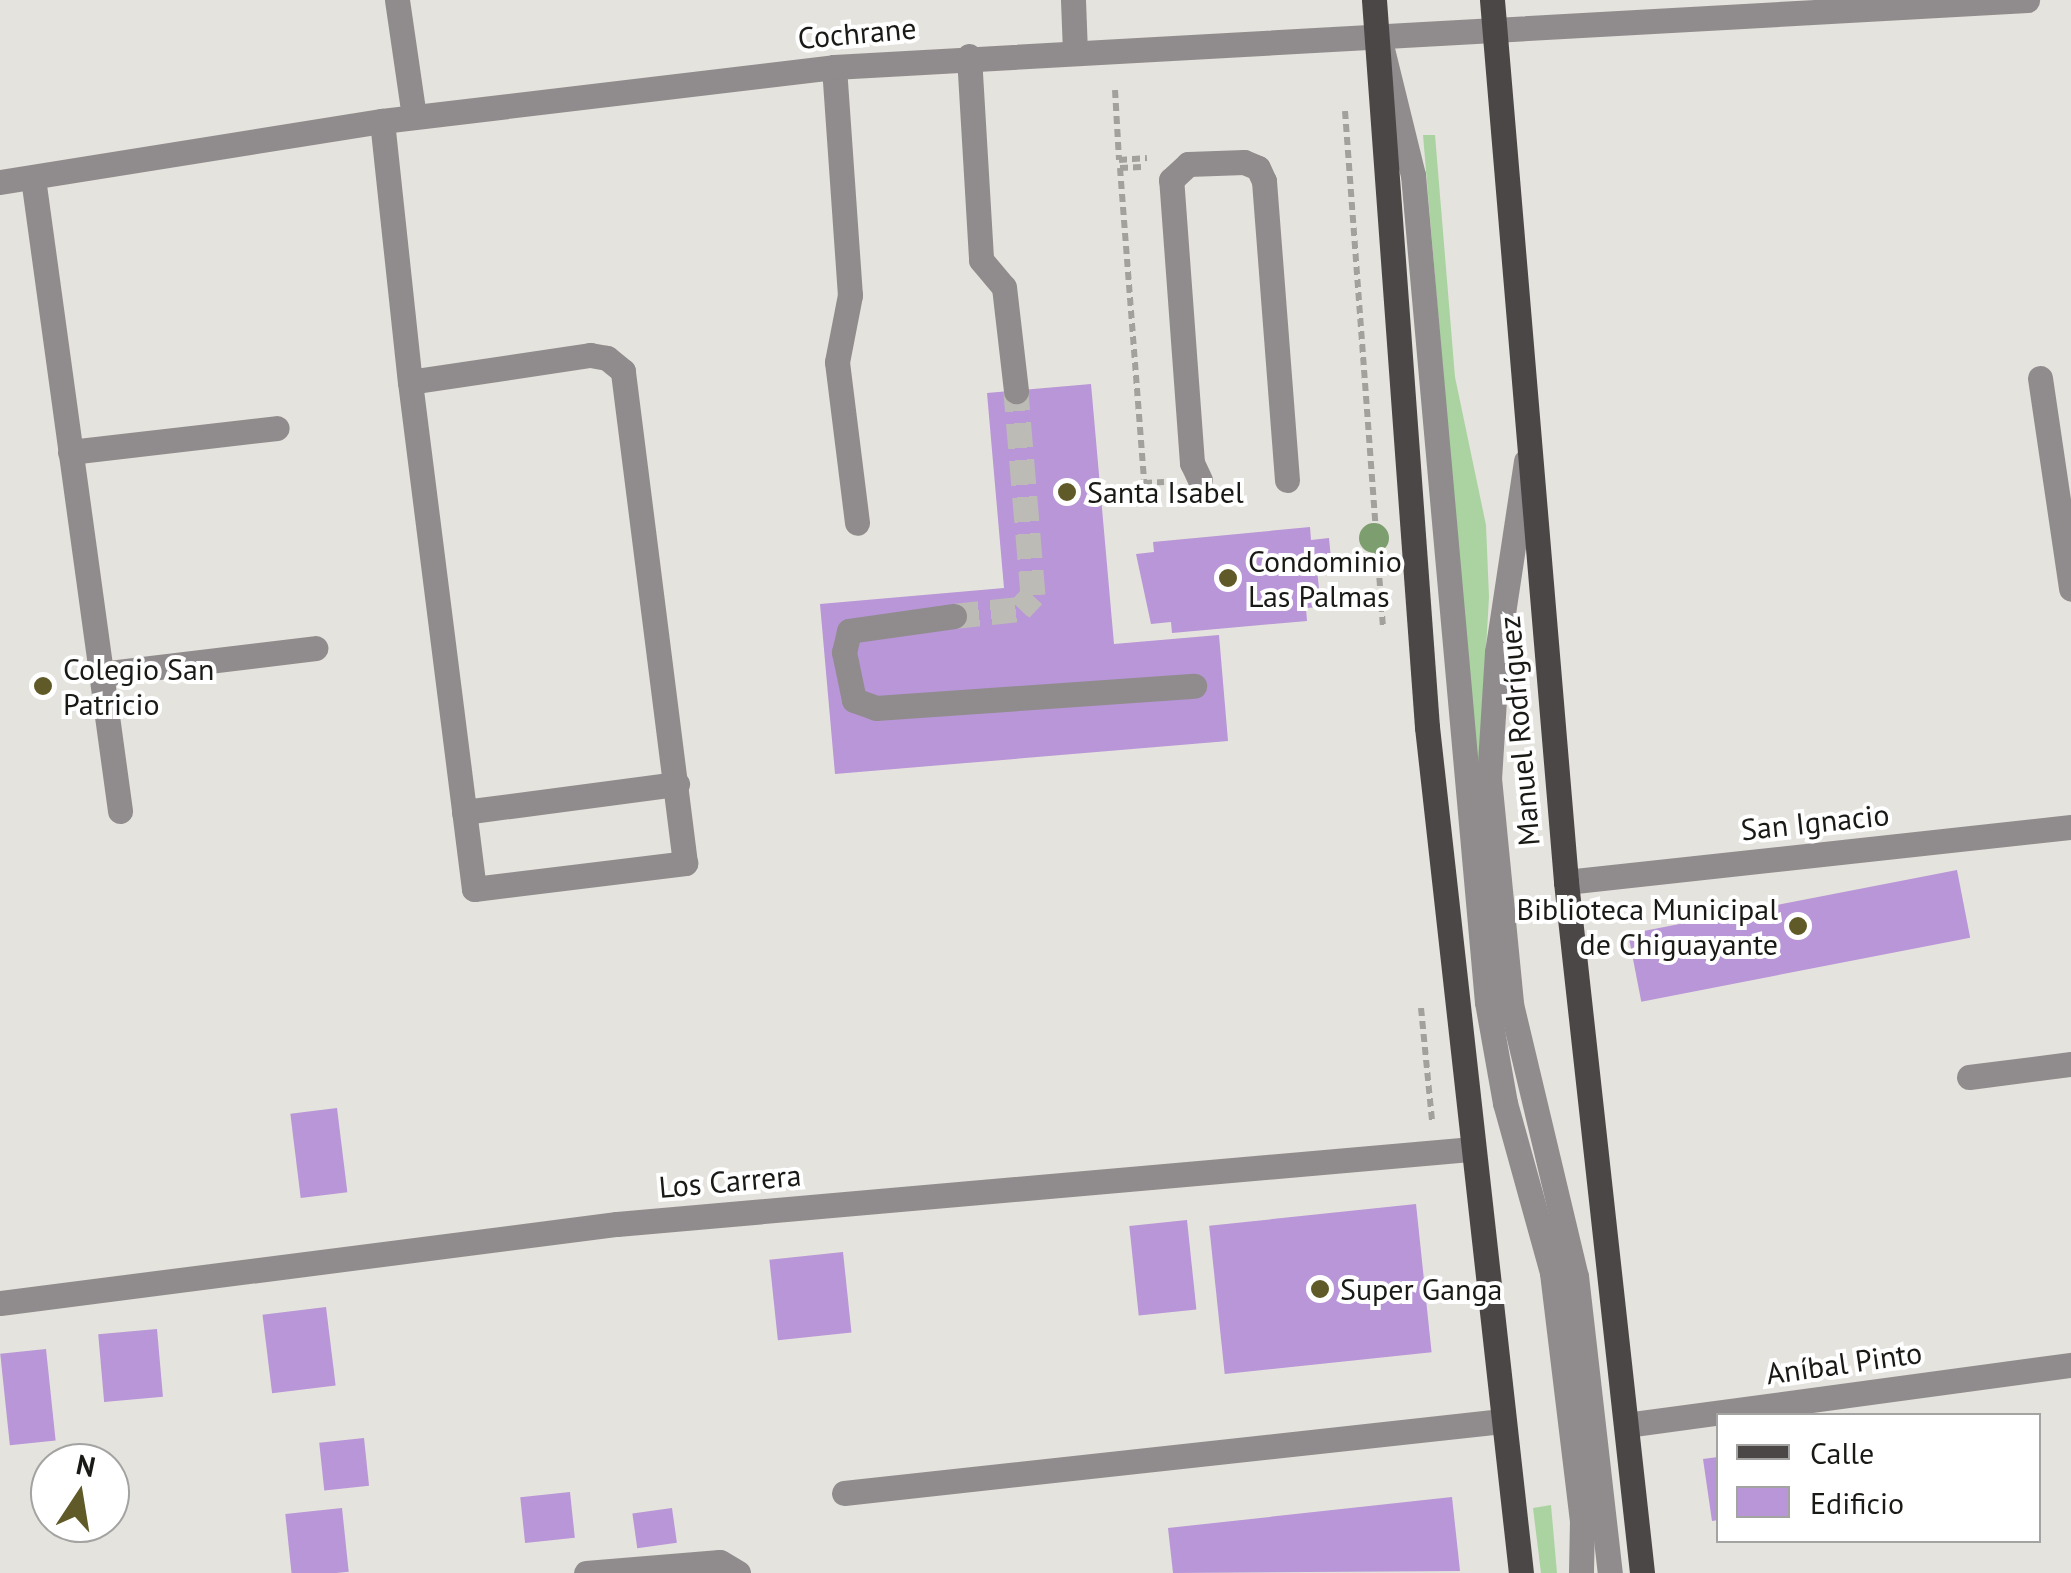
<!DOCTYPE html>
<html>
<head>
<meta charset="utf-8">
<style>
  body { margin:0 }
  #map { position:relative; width:2071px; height:1573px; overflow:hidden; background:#e5e3dd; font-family:"PT Sans",sans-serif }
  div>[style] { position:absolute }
  .green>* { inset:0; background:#abd3a2 }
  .building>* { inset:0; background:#b896d7; transform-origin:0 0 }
  .minor-tunnel>* { height:25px; margin-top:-12.5px; transform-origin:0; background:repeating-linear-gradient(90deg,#bcbbb5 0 25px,transparent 0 37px) }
  .path>* { height:6px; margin-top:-3px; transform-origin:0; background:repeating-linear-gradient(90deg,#a2a19c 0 8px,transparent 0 13px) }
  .minor>* { height:25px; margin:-12.5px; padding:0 12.5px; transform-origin:12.5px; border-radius:12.5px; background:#908c8d }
  .major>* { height:25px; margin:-12.5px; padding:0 12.5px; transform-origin:12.5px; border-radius:12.5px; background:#4c4747 }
  .trees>* { width:30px; height:30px; margin:-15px; border-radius:50%; background:#7d9e6f }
  .dots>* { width:28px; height:28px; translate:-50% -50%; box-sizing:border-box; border:5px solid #fff; border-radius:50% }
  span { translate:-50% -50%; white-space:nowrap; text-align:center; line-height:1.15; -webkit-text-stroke:8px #fff; paint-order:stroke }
  .street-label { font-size:30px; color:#191916 }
  .poi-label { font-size:30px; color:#191916 }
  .left { translate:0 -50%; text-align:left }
  .right { translate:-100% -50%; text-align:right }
  .legend { position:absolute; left:1716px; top:1413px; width:325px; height:130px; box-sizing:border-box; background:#fff; border:2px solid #a3a3a2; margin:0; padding:12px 18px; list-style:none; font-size:30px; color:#191916 }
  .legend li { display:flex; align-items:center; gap:20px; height:50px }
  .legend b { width:50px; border:2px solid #a3a3a2 }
  .north { position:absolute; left:30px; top:1443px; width:100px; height:100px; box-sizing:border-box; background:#fff; border:2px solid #a3a3a2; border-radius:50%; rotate:12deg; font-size:28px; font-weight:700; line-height:40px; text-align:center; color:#191916 }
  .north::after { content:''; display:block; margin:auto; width:35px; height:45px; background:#5f5a27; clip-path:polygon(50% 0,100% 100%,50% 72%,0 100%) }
</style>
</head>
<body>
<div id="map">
  <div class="green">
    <i style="clip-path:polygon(1423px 135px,1435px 135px,1455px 377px,1486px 525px,1489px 597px,1478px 788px)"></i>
    <i style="clip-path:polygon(1551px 1505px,1557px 1573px,1541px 1573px,1533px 1508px)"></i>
  </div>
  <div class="building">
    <i style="clip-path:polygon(1091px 384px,1114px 644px,1219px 635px,1228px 741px,835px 774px,820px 604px,1004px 588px,987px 393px)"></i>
    <i style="clip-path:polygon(1310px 527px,1311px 540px,1329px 538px,1332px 569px,1317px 570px,1321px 607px,1306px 608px,1307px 621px,1172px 633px,1171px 622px,1151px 624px,1136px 554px,1154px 552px,1153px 542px)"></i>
    <i style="left:1957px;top:870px;width:69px;height:335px;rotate:79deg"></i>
    <i style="left:337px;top:1108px;width:85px;height:47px;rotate:83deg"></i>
    <i style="left:1416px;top:1204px;width:149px;height:208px;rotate:84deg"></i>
    <i style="left:1187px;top:1220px;width:90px;height:58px;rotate:84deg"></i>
    <i style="left:843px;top:1252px;width:81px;height:74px;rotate:84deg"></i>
    <i style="left:326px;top:1307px;width:79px;height:64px;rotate:83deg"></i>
    <i style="left:157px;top:1329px;width:68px;height:59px;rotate:85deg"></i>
    <i style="left:46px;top:1349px;width:92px;height:46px;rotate:84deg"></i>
    <i style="left:364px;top:1438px;width:48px;height:45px;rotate:84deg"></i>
    <i style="clip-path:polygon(1718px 1457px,1718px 1520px,1712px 1521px,1703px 1459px)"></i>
    <i style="left:570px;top:1492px;width:46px;height:50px;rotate:84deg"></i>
    <i style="clip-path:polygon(1452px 1497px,1460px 1571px,1173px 1573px,1168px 1528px)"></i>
    <i style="left:342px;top:1508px;width:64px;height:57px;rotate:84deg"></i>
    <i style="left:672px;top:1508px;width:35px;height:40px;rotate:82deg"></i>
  </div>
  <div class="minor-tunnel">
    <i style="left:954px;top:616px;width:66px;rotate:-6.1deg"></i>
    <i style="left:1020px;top:609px;width:19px;rotate:-47deg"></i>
    <i style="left:1033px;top:595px;width:205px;rotate:-94.8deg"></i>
  </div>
  <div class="path">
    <i style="left:1115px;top:90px;width:70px;rotate:86.7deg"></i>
    <i style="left:1119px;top:160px;width:28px;rotate:-4deg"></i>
    <i style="left:1345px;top:111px;width:517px;rotate:85.79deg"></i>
    <i style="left:1141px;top:167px;width:21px;rotate:177deg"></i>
    <i style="left:1120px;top:168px;width:316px;rotate:85.6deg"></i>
    <i style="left:1144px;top:483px;width:20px;rotate:-3deg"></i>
    <i style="left:1421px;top:1008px;width:113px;rotate:84.4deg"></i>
  </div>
  <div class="minor">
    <i style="left:397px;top:0;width:118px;rotate:81.7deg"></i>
    <i style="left:1073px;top:0;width:51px;rotate:87.8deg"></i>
    <i style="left:1382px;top:49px;width:130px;rotate:76.2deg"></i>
    <i style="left:1413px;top:175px;width:830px;rotate:84.89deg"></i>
    <i style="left:1487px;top:1002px;width:103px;rotate:79.9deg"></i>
    <i style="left:1505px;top:1103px;width:176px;rotate:74.5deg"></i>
    <i style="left:1552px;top:1273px;width:249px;rotate:83.1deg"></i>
    <i style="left:1582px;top:1520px;width:53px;rotate:91.1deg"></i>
    <i style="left:969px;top:56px;width:204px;rotate:86.6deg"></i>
    <i style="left:981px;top:260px;width:35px;rotate:50deg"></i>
    <i style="left:1004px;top:287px;width:105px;rotate:83.4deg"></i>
    <i style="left:834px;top:67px;width:229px;rotate:86deg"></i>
    <i style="left:850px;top:295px;width:68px;rotate:101deg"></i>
    <i style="left:837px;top:362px;width:162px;rotate:82.9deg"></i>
    <i style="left:382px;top:121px;width:262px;rotate:83.9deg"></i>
    <i style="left:410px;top:382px;width:511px;rotate:82.81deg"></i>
    <i style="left:474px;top:889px;width:213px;rotate:-7deg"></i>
    <i style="left:685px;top:863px;width:496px;rotate:-97.2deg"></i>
    <i style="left:623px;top:371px;width:21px;rotate:-141deg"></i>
    <i style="left:607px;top:358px;width:17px;rotate:-170deg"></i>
    <i style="left:590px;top:355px;width:182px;rotate:171.5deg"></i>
    <i style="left:33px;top:178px;width:639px;rotate:82.17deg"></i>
    <i style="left:0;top:182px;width:387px;rotate:-9.1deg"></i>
    <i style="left:382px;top:121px;width:455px;rotate:-6.8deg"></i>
    <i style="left:834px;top:67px;width:1195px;rotate:-3.21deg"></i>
    <i style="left:2040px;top:378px;width:213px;rotate:81.6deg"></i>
    <i style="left:70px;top:452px;width:208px;rotate:-6.6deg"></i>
    <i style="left:1526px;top:461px;width:193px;rotate:98.6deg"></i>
    <i style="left:1497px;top:652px;width:126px;rotate:93.6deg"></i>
    <i style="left:1489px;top:778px;width:227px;rotate:84.4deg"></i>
    <i style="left:1511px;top:1004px;width:280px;rotate:76.6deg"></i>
    <i style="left:1576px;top:1276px;width:299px;rotate:83.5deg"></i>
    <i style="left:1200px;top:480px;width:19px;rotate:-115deg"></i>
    <i style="left:1192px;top:463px;width:284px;rotate:-94.2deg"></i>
    <i style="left:1171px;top:180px;width:23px;rotate:-43deg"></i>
    <i style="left:1188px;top:164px;width:56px;rotate:-2deg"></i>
    <i style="left:1244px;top:162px;width:15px;rotate:23deg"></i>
    <i style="left:1258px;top:168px;width:14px;rotate:65deg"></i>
    <i style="left:1264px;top:181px;width:300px;rotate:85.6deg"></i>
    <i style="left:954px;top:616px;width:106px;rotate:171.9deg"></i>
    <i style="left:849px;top:631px;width:22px;rotate:103deg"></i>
    <i style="left:844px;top:652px;width:49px;rotate:78.2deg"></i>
    <i style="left:854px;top:700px;width:23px;rotate:20deg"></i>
    <i style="left:876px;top:708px;width:319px;rotate:-4deg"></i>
    <i style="left:101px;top:674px;width:216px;rotate:-6.9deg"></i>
    <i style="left:464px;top:812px;width:215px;rotate:-7.5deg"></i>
    <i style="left:1566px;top:882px;width:508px;rotate:-6.22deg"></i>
    <i style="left:1969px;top:1077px;width:103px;rotate:-7.3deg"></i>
    <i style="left:0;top:1303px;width:622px;rotate:-7.3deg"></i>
    <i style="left:617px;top:1224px;width:856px;rotate:-5.02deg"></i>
    <i style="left:1626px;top:1425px;width:449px;rotate:-7.7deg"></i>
    <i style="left:844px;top:1493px;width:662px;rotate:-6.24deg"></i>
    <i style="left:586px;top:1573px;width:134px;rotate:-4.7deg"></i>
    <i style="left:720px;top:1562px;width:21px;rotate:31deg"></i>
  </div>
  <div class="major">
    <i style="left:1374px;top:0;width:729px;rotate:85.83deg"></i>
    <i style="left:1427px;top:727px;width:851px;rotate:83.66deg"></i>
    <i style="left:1492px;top:0;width:885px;rotate:85.2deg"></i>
    <i style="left:1566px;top:882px;width:695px;rotate:83.72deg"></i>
  </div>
  <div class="trees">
    <i style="left:1374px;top:538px"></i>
  </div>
  <div class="dots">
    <i style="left:1067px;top:492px;background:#5f5a27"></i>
    <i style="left:1228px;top:578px;background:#5f5a27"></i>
    <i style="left:43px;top:686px;background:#5f5a27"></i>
    <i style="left:1798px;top:926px;background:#5f5a27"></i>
    <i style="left:1320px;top:1289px;background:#5f5a27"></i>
  </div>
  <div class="street-label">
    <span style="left:857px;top:33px;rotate:-5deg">Cochrane</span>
    <span style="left:1519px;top:731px;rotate:-95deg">Manuel Rodríguez</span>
    <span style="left:1815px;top:822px;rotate:-6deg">San Ignacio</span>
    <span style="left:730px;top:1181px;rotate:-5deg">Los Carrera</span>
    <span style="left:1844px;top:1363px;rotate:-8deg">Aníbal Pinto</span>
  </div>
  <div class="poi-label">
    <span class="left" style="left:1087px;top:492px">Santa Isabel</span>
    <span class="left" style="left:1248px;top:578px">Condominio<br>Las Palmas</span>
    <span class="left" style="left:63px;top:686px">Colegio San<br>Patricio</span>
    <span class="right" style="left:1778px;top:926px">Biblioteca Municipal<br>de Chiguayante</span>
    <span class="left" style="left:1340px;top:1289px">Super Ganga</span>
  </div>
  <ul class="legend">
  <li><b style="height:12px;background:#4c4747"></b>Calle</li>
  <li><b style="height:28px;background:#b896d7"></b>Edificio</li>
  </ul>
  <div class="north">N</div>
</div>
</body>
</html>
